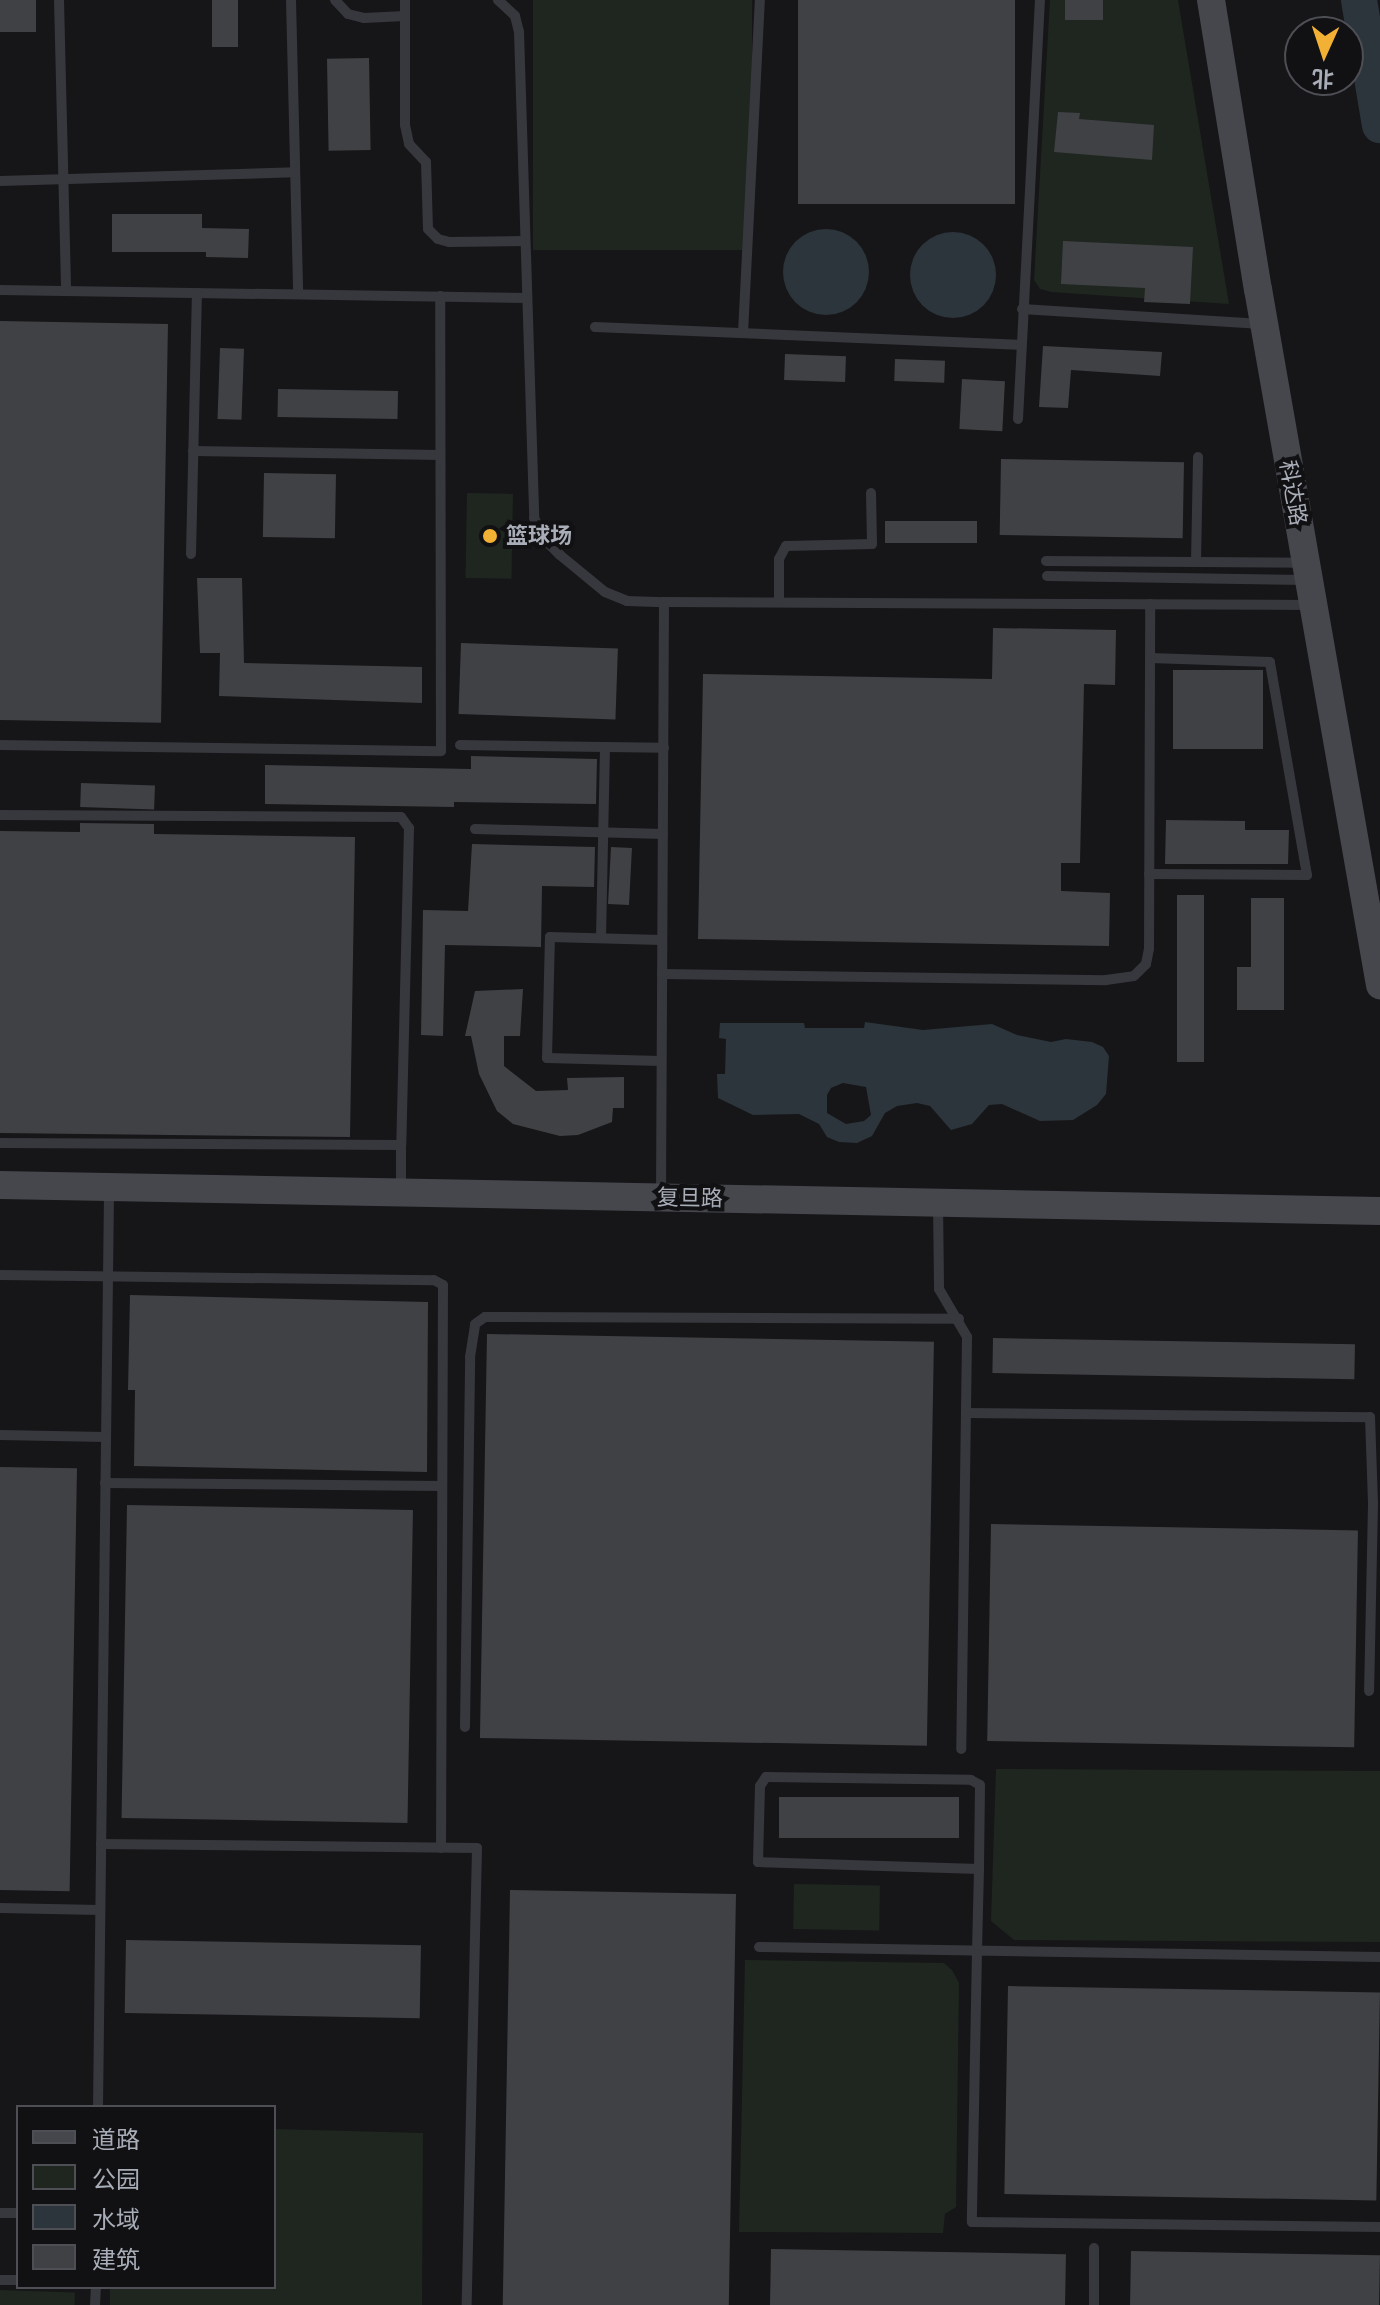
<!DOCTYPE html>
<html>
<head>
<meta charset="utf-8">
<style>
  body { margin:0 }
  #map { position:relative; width:1380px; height:2305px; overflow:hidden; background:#161618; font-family:"Fira Sans Condensed","Noto Sans SC",sans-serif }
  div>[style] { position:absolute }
  .green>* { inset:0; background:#1e261f; transform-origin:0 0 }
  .water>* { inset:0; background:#2c353c }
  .round { border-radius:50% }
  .river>* { height:36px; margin:-18px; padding:0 18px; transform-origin:18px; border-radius:18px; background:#2c353c }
  .building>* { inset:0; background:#404145; transform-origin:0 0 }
  .lane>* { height:10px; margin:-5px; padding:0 5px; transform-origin:5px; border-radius:5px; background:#37383d }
  .secondary>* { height:28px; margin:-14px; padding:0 14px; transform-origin:14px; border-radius:14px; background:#45474d }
  .dots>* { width:22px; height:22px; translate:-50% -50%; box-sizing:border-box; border:4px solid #111113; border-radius:50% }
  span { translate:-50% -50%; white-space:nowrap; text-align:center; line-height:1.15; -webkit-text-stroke:8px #111113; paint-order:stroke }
  .street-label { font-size:22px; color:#a8adb8 }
  .poi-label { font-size:22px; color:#a8adb8; font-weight:700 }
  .left { translate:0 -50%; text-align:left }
  .legend { position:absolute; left:16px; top:2105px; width:260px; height:184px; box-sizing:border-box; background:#111113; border:2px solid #4d4f55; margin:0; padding:10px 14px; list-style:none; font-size:24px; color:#a8adb8 }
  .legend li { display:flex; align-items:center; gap:16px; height:40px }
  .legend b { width:40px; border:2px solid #4d4f55 }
  .north { position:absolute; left:1284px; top:16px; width:80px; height:80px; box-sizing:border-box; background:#111113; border:2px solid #4d4f55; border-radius:50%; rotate:183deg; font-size:22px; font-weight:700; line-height:32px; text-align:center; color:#a8adb8 }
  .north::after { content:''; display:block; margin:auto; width:28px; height:36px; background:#f2b134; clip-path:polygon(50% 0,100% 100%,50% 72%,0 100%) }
</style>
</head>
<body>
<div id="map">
  <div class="green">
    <i style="left:533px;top:0;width:219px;height:250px"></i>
    <i style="clip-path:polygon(1050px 0,1178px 0,1229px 304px,1051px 292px,1040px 289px,1034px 280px)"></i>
    <i style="left:467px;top:493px;width:46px;height:85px;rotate:1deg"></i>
    <i style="clip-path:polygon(996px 1769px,1380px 1771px,1380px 1942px,1014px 1940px,991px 1921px)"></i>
    <i style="left:794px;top:1884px;width:86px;height:45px;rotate:1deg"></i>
    <i style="clip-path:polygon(745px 1960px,944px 1963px,952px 1970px,959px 1983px,956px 2207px,945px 2214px,943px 2233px,739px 2232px)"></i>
    <i style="clip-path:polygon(274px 2129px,423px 2133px,422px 2305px,110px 2305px,110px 2287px,274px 2287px)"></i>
    <i style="left:0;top:2290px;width:75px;height:15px;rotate:2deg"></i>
  </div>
  <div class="water">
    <i class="round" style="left:783px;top:229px;width:86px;height:86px"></i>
    <i class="round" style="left:910px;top:232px;width:86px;height:86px"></i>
    <i style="clip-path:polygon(evenodd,865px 1022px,923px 1030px,992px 1024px,1017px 1035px,1051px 1042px,1066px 1039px,1092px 1042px,1103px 1047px,1109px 1056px,1106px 1094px,1097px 1105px,1073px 1120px,1040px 1121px,1002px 1104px,989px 1105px,972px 1124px,951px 1130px,930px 1106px,917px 1103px,897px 1106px,885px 1113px,872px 1136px,857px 1143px,839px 1142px,827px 1137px,819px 1124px,799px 1114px,753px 1115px,718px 1098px,717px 1074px,725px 1074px,726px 1039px,719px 1038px,720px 1023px,804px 1023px,805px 1028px,864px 1028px,865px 1022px,843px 1083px,866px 1087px,871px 1115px,864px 1121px,846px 1124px,827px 1113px,827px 1095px,831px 1088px,843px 1083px)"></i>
  </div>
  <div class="river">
    <i style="left:1359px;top:0;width:127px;rotate:80.5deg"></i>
  </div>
  <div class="building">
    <i style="left:0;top:0;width:36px;height:32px"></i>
    <i style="left:212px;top:0;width:26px;height:47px"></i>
    <i style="left:798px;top:0;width:217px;height:204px"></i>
    <i style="left:1065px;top:0;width:38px;height:20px"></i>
    <i style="left:369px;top:58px;width:92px;height:42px;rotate:89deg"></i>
    <i style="clip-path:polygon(1058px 112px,1080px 113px,1079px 119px,1154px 125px,1152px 160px,1054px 152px)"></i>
    <i style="clip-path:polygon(112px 214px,202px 214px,202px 228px,249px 229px,248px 258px,206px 257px,206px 252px,112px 252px)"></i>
    <i style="clip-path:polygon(1063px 241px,1193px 247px,1190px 304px,1144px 302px,1145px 288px,1061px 284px)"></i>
    <i style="left:0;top:321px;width:168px;height:399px;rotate:1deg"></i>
    <i style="clip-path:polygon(1043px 346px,1162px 352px,1160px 376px,1071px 370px,1068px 408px,1039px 407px)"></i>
    <i style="left:220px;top:348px;width:24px;height:71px;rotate:2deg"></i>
    <i style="left:785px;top:354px;width:61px;height:26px;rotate:2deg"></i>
    <i style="left:895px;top:359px;width:50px;height:22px;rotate:2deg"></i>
    <i style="left:962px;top:379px;width:43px;height:50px;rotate:3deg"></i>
    <i style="left:278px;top:389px;width:120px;height:28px;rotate:1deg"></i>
    <i style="left:1001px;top:459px;width:183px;height:76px;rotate:1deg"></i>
    <i style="left:264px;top:473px;width:72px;height:64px;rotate:1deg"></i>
    <i style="left:977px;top:521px;width:22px;height:92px;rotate:90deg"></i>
    <i style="clip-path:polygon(197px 578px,242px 578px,244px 663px,422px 667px,422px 703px,219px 696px,220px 653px,200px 653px)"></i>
    <i style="clip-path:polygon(993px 628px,1116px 630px,1115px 685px,1084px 684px,1080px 863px,1061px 863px,1061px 891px,1110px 893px,1109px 946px,698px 939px,703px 674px,992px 679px)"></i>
    <i style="left:461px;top:643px;width:157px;height:71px;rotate:2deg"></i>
    <i style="left:1263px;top:670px;width:79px;height:90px;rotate:90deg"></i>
    <i style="clip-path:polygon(471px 756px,597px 759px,596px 804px,454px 802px,454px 807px,265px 804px,265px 765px,471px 769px)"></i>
    <i style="left:81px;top:783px;width:74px;height:24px;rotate:2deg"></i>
    <i style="clip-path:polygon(1166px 820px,1245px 821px,1245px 830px,1289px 830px,1288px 864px,1165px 864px)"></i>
    <i style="clip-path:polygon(80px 823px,154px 824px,154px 834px,355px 837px,350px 1137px,0 1133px,0 831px,80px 832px)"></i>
    <i style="clip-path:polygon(472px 844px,595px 847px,594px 887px,542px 886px,541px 947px,445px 945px,443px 1036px,421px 1035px,423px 910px,468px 911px)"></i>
    <i style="left:611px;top:847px;width:21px;height:57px;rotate:3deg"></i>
    <i style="left:1177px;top:895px;width:27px;height:167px"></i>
    <i style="clip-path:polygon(1251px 898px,1284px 898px,1284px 1010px,1237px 1010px,1237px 967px,1251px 967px)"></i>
    <i style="clip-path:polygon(523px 989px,520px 1036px,504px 1036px,504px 1066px,536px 1091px,568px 1090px,567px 1078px,624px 1077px,624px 1108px,613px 1108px,612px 1122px,578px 1135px,560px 1136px,513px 1124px,497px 1111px,479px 1074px,471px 1036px,465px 1036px,475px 991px)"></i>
    <i style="clip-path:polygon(130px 1295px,428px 1302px,427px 1472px,134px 1466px,135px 1390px,128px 1390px)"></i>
    <i style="left:487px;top:1334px;width:447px;height:404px;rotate:1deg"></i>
    <i style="left:993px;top:1338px;width:362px;height:35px;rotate:1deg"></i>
    <i style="left:0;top:1467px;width:77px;height:423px;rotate:1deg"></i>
    <i style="left:127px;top:1505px;width:286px;height:313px;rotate:1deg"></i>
    <i style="left:991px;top:1524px;width:367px;height:217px;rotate:1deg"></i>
    <i style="left:779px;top:1797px;width:180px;height:41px"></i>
    <i style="left:510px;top:1890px;width:226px;height:415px;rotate:1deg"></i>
    <i style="left:126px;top:1940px;width:295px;height:73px;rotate:1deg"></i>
    <i style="left:1008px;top:1986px;width:372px;height:208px;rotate:1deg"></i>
    <i style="left:771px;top:2249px;width:295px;height:56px;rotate:1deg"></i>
    <i style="left:1131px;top:2251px;width:249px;height:54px;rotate:1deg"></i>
  </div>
  <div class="lane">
    <i style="left:59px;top:0;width:291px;rotate:88.6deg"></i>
    <i style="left:291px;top:0;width:294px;rotate:88.6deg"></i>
    <i style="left:335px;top:0;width:19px;rotate:47deg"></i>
    <i style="left:348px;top:14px;width:16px;rotate:14deg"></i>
    <i style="left:364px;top:18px;width:41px;rotate:-2.8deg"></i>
    <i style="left:405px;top:0;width:125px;rotate:90deg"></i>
    <i style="left:405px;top:125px;width:19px;rotate:78deg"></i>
    <i style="left:409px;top:144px;width:25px;rotate:47deg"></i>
    <i style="left:426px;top:162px;width:67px;rotate:88.3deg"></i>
    <i style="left:428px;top:229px;width:14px;rotate:45deg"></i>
    <i style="left:438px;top:239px;width:11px;rotate:15deg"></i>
    <i style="left:449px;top:242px;width:76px;rotate:-0.8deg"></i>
    <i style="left:498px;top:0;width:23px;rotate:43deg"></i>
    <i style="left:515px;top:16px;width:16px;rotate:76deg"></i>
    <i style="left:519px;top:32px;width:486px;rotate:88.2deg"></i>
    <i style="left:534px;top:518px;width:25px;rotate:63deg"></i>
    <i style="left:545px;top:540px;width:21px;rotate:45deg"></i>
    <i style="left:560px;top:555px;width:58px;rotate:39.4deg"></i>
    <i style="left:605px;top:592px;width:24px;rotate:22deg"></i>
    <i style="left:627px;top:601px;width:37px;rotate:2deg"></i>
    <i style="left:664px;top:602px;width:647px;rotate:0.27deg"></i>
    <i style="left:0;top:181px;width:295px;rotate:-1.7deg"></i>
    <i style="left:0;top:290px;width:526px;rotate:0.87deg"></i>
    <i style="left:1022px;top:309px;width:240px;rotate:3.6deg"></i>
    <i style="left:595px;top:327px;width:426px;rotate:2.4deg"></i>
    <i style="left:743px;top:333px;width:333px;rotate:-87.1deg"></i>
    <i style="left:1018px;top:419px;width:420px;rotate:-87deg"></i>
    <i style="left:193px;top:451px;width:247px;rotate:0.9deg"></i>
    <i style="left:191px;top:554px;width:261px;rotate:-88.7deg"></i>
    <i style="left:1046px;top:561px;width:258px;rotate:0.4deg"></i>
    <i style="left:1196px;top:562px;width:105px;rotate:-88.9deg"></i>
    <i style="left:1047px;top:576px;width:260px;rotate:0.9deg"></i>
    <i style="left:779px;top:602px;width:43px;rotate:-90deg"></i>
    <i style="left:779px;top:559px;width:15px;rotate:-62deg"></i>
    <i style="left:786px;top:546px;width:86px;rotate:-1.3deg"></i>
    <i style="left:872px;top:544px;width:51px;rotate:-91.1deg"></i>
    <i style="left:0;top:745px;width:441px;rotate:0.8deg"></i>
    <i style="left:441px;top:751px;width:455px;rotate:-90.1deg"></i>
    <i style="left:460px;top:745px;width:204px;rotate:0.8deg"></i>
    <i style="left:0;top:815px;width:401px;rotate:0.3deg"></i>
    <i style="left:401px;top:817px;width:14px;rotate:54deg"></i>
    <i style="left:409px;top:828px;width:317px;rotate:91.4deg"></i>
    <i style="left:401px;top:1145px;width:401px;rotate:-179.7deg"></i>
    <i style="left:475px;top:829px;width:188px;rotate:1.5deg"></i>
    <i style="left:1149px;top:874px;width:158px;rotate:0.4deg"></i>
    <i style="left:1307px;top:875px;width:216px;rotate:-99.9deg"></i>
    <i style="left:1270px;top:662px;width:120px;rotate:-178.1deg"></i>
    <i style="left:601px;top:938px;width:191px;rotate:-88.8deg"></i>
    <i style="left:662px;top:974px;width:444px;rotate:0.8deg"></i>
    <i style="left:1106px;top:980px;width:28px;rotate:-8deg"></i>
    <i style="left:1134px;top:976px;width:17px;rotate:-45deg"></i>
    <i style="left:1146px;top:964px;width:15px;rotate:-79deg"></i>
    <i style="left:1149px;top:949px;width:345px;rotate:-89.8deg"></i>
    <i style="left:661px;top:1061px;width:114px;rotate:-178.5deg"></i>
    <i style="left:547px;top:1058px;width:121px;rotate:-88.6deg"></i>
    <i style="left:550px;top:937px;width:112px;rotate:1.5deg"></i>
    <i style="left:401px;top:1145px;width:46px;rotate:90deg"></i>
    <i style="left:661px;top:1195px;width:593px;rotate:-89.71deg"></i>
    <i style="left:938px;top:1203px;width:86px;rotate:89.3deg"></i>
    <i style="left:939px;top:1289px;width:56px;rotate:59.7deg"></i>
    <i style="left:967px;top:1337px;width:412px;rotate:90.8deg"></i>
    <i style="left:0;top:1275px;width:434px;rotate:0.7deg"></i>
    <i style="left:434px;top:1280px;width:10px;rotate:29deg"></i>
    <i style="left:443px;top:1285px;width:563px;rotate:90.2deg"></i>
    <i style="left:966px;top:1413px;width:404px;rotate:0.6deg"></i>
    <i style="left:1370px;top:1417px;width:87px;rotate:88deg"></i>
    <i style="left:1373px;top:1504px;width:187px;rotate:91.2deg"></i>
    <i style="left:0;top:1435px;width:106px;rotate:1.1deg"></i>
    <i style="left:105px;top:1483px;width:337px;rotate:0.5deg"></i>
    <i style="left:465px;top:1727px;width:370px;rotate:-89.2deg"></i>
    <i style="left:470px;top:1357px;width:33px;rotate:-81deg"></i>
    <i style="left:475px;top:1324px;width:12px;rotate:-35deg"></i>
    <i style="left:485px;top:1317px;width:474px;rotate:0.2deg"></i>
    <i style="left:101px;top:1844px;width:376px;rotate:0.6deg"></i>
    <i style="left:477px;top:1848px;width:457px;rotate:91.3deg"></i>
    <i style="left:979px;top:1869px;width:221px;rotate:-178.2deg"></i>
    <i style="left:758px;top:1862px;width:76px;rotate:-88.5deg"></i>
    <i style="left:760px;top:1786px;width:11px;rotate:-56deg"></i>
    <i style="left:766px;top:1777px;width:205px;rotate:0.8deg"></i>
    <i style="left:971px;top:1780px;width:10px;rotate:29deg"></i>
    <i style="left:980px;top:1785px;width:84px;rotate:90.7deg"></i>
    <i style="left:979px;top:1869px;width:82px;rotate:91.4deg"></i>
    <i style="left:977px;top:1951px;width:271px;rotate:91.1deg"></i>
    <i style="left:972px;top:2222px;width:408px;rotate:0.7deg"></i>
    <i style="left:0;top:1908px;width:100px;rotate:1.1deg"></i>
    <i style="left:759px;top:1947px;width:621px;rotate:0.92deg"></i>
    <i style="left:98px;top:2107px;width:918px;rotate:-89.31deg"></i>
    <i style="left:0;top:2213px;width:18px"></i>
    <i style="left:0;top:2280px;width:18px"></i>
    <i style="left:95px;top:2305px;width:18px;rotate:-87deg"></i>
    <i style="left:1094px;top:2305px;width:57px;rotate:-90deg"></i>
  </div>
  <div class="secondary">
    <i style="left:1211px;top:0;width:293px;rotate:80.8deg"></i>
    <i style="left:1258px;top:289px;width:707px;rotate:80.06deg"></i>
    <i style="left:0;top:1185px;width:1380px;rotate:1.08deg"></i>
  </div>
  <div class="dots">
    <i style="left:490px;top:536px;background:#f2b134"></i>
  </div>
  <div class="street-label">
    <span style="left:1293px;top:493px;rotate:80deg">科达路</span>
    <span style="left:690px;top:1198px;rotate:1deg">复旦路</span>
  </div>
  <div class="poi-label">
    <span class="left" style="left:506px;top:536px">篮球场</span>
  </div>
  <ul class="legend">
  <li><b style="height:10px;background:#45474d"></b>道路</li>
  <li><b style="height:22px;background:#1e261f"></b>公园</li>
  <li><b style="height:22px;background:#2c353c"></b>水域</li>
  <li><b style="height:22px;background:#404145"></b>建筑</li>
  </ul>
  <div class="north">北</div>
</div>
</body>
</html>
